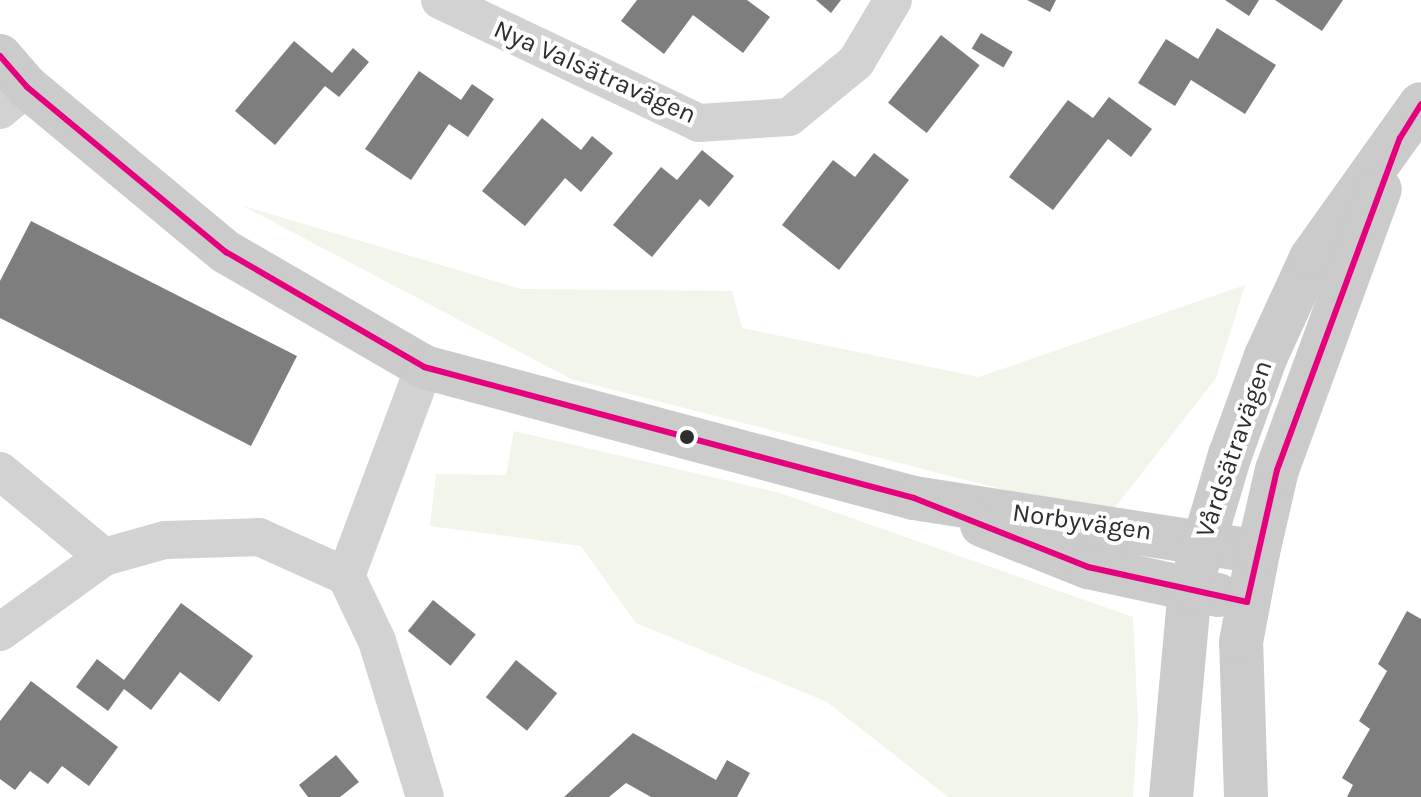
<!DOCTYPE html>
<html>
<head>
<meta charset="utf-8">
<style>
  body { margin:0 }
  #map { position:relative; width:1421px; height:797px; overflow:hidden; background:#fff; font-family:Karla,sans-serif }
  div>[style] { position:absolute }
  .green>* { inset:0; background:#f1f5ea }
  .building>* { inset:0; background:#7e7e7e; transform-origin:0 0 }
  .street>* { height:38px; margin:-19px; padding:0 19px; transform-origin:19px; border-radius:19px; background:#d2d2d2 }
  .secondary>* { height:44px; margin:-22px; padding:0 22px; transform-origin:22px; border-radius:22px; background:#cbcbcb }
  .bus-1>* { height:6px; margin:-3px; padding:0 3px; transform-origin:3px; border-radius:3px; background:#e5007d }
  .dots>* { width:22px; height:22px; translate:-50% -50%; box-sizing:border-box; border:4px solid #fff; border-radius:50% }
  span { translate:-50% -50%; white-space:nowrap; text-align:center; line-height:1.15; -webkit-text-stroke:8px #fff; paint-order:stroke }
  .street-label { font-size:26px; color:#2d2d2d }
</style>
</head>
<body>
<div id="map">
  <div class="green">
    <i style="clip-path:polygon(241px 205px,521px 289px,732px 291px,742px 328px,979px 377px,1245px 285px,1216px 378px,1113px 510px,1091px 512px,571px 379px)"></i>
    <i style="clip-path:polygon(514px 431px,780px 493px,1133px 617px,1138px 722px,1133px 797px,948px 797px,827px 702px,636px 623px,581px 546px,430px 526px,436px 474px,506px 475px)"></i>
  </div>
  <div class="building">
    <i style="clip-path:polygon(637px 0,747px 0,770px 17px,743px 53px,693px 15px,664px 54px,621px 21px)"></i>
    <i style="clip-path:polygon(816px 0,841px 0,831px 13px)"></i>
    <i style="clip-path:polygon(1027px 0,1056px 0,1050px 12px)"></i>
    <i style="clip-path:polygon(1225px 0,1259px 0,1249px 16px)"></i>
    <i style="clip-path:polygon(1275px 0,1343px 0,1322px 31px)"></i>
    <i style="clip-path:polygon(1217px 28px,1276px 65px,1245px 114px,1191px 80px,1175px 106px,1138px 83px,1166px 39px,1198px 59px)"></i>
    <i style="left:981px;top:33px;width:37px;height:18px;rotate:31deg"></i>
    <i style="left:941px;top:35px;width:49px;height:86px;rotate:38deg"></i>
    <i style="clip-path:polygon(294px 41px,332px 73px,353px 48px,369px 62px,339px 97px,325px 86px,275px 145px,235px 111px)"></i>
    <i style="clip-path:polygon(419px 71px,461px 100px,472px 84px,494px 99px,468px 137px,449px 124px,411px 180px,365px 149px)"></i>
    <i style="clip-path:polygon(1109px 97px,1152px 129px,1131px 157px,1108px 139px,1053px 210px,1009px 177px,1068px 100px,1093px 118px)"></i>
    <i style="clip-path:polygon(542px 118px,581px 150px,592px 136px,613px 153px,581px 192px,565px 178px,525px 226px,482px 191px)"></i>
    <i style="clip-path:polygon(702px 150px,734px 176px,709px 207px,700px 199px,652px 257px,613px 225px,661px 167px,677px 180px)"></i>
    <i style="clip-path:polygon(874px 153px,909px 180px,839px 270px,782px 225px,833px 160px,855px 177px)"></i>
    <i style="clip-path:polygon(31px 221px,297px 356px,251px 446px,0 318px,0 281px)"></i>
    <i style="left:433px;top:600px;width:55px;height:40px;rotate:39deg"></i>
    <i style="clip-path:polygon(181px 603px,253px 656px,219px 702px,180px 672px,151px 710px,124px 689px,108px 711px,76px 687px,97px 659px,124px 680px)"></i>
    <i style="clip-path:polygon(1407px 611px,1421px 619px,1421px 797px,1347px 797px,1353px 785px,1342px 778px,1370px 729px,1359px 721px,1387px 671px,1378px 664px)"></i>
    <i style="left:516px;top:660px;width:53px;height:48px;rotate:39deg"></i>
    <i style="clip-path:polygon(31px 681px,118px 747px,89px 786px,62px 766px,48px 784px,30px 771px,15px 790px,0 779px,0 721px)"></i>
    <i style="clip-path:polygon(633px 733px,716px 780px,727px 760px,750px 773px,737px 797px,651px 797px,626px 783px,609px 797px,564px 797px)"></i>
    <i style="clip-path:polygon(336px 755px,359px 782px,340px 797px,308px 797px,299px 785px)"></i>
  </div>
  <div class="street">
    <i style="left:440px;top:0;width:287px;rotate:25.4deg"></i>
    <i style="left:699px;top:123px;width:90px;rotate:-3.8deg"></i>
    <i style="left:789px;top:117px;width:87px;rotate:-39.4deg"></i>
    <i style="left:856px;top:62px;width:72px;rotate:-59.2deg"></i>
    <i style="left:0;top:110px;width:35px;rotate:-40deg"></i>
    <i style="left:0;top:471px;width:135px;rotate:39.6deg"></i>
    <i style="left:346px;top:576px;width:72px;rotate:64.5deg"></i>
    <i style="left:377px;top:641px;width:163px;rotate:72.9deg"></i>
    <i style="left:0;top:632px;width:128px;rotate:-35.8deg"></i>
    <i style="left:104px;top:557px;width:63px;rotate:-15.6deg"></i>
    <i style="left:165px;top:540px;width:94px;rotate:-1.8deg"></i>
    <i style="left:259px;top:537px;width:95px;rotate:24.1deg"></i>
    <i style="left:346px;top:576px;width:223px;rotate:-69.5deg"></i>
  </div>
  <div class="secondary">
    <i style="left:0;top:56px;width:41px;rotate:48.9deg"></i>
    <i style="left:27px;top:87px;width:259px;rotate:39.7deg"></i>
    <i style="left:226px;top:252px;width:229px;rotate:30.1deg"></i>
    <i style="left:424px;top:367px;width:507px;rotate:14.97deg"></i>
    <i style="left:914px;top:498px;width:348px;rotate:8.9deg"></i>
    <i style="left:982px;top:525px;width:114px;rotate:21.6deg"></i>
    <i style="left:1088px;top:567px;width:133px;rotate:12.2deg"></i>
    <i style="left:1171px;top:797px;width:209px;rotate:-84.8deg"></i>
    <i style="left:1190px;top:589px;width:140px;rotate:-73.4deg"></i>
    <i style="left:1230px;top:455px;width:105px;rotate:-70deg"></i>
    <i style="left:1266px;top:356px;width:108px;rotate:-65.3deg"></i>
    <i style="left:1311px;top:258px;width:189px;rotate:-54.5deg"></i>
    <i style="left:1246px;top:797px;width:155px;rotate:-91.8deg"></i>
    <i style="left:1241px;top:642px;width:92px;rotate:-79.3deg"></i>
    <i style="left:1258px;top:552px;width:84px;rotate:-77deg"></i>
    <i style="left:1277px;top:470px;width:299px;rotate:-69.9deg"></i>
  </div>
  <div class="bus-1">
    <i style="left:0;top:56px;width:41px;rotate:48.9deg"></i>
    <i style="left:27px;top:87px;width:259px;rotate:39.7deg"></i>
    <i style="left:226px;top:252px;width:229px;rotate:30.1deg"></i>
    <i style="left:424px;top:367px;width:507px;rotate:14.97deg"></i>
    <i style="left:914px;top:498px;width:187px;rotate:21.6deg"></i>
    <i style="left:1088px;top:567px;width:163px;rotate:12.4deg"></i>
    <i style="left:1247px;top:602px;width:135px;rotate:-77.2deg"></i>
    <i style="left:1277px;top:470px;width:354px;rotate:-69.7deg"></i>
    <i style="left:1400px;top:138px;width:40px;rotate:-58deg"></i>
  </div>
  <div class="dots">
    <i style="left:687px;top:437px;background:#2d2d2d"></i>
  </div>
  <div class="street-label">
    <span style="left:595px;top:72px;rotate:24deg">Nya Valsätravägen</span>
    <span style="left:1234px;top:449px;rotate:-71deg">Vårdsätravägen</span>
    <span style="left:1082px;top:522px;rotate:8deg">Norbyvägen</span>
  </div>
</div>
</body>
</html>
